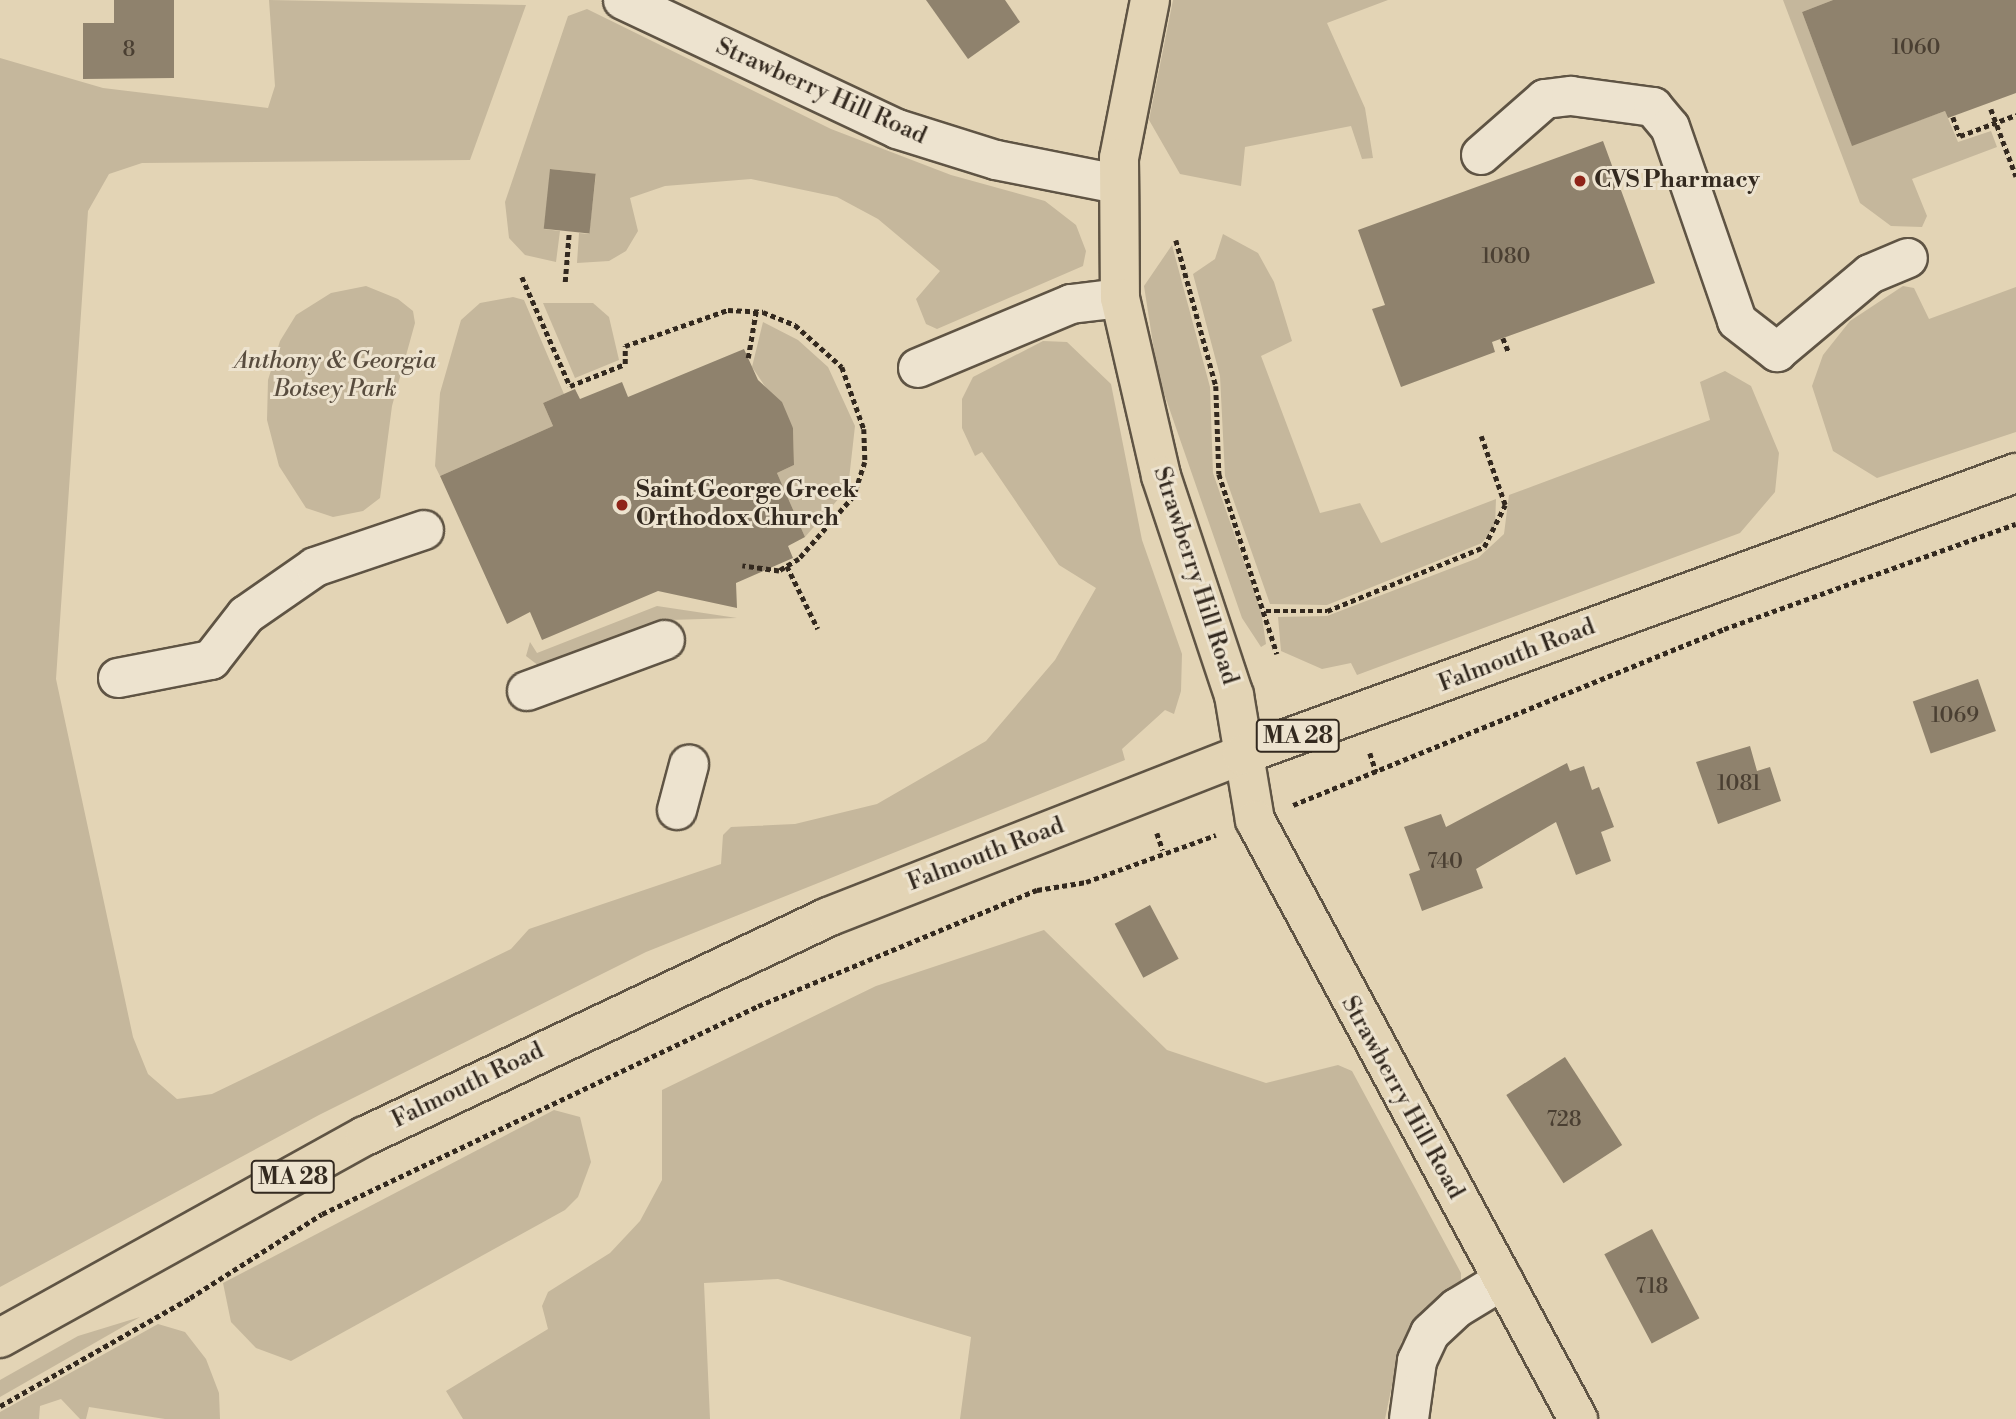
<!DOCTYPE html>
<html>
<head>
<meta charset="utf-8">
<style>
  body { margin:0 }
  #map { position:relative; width:2016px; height:1419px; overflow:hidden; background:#e3d4b5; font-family:"Libre Bodoni",serif }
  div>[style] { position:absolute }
  .green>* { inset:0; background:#c5b79c }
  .building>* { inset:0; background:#8f826d; transform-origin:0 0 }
  .path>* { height:4.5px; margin-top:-2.25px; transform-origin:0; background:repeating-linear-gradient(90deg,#33291f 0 5px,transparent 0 8.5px) }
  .roads { filter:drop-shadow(2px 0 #5f5444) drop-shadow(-2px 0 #5f5444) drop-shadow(0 2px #5f5444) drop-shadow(0 -2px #5f5444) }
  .minor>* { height:38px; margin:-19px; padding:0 19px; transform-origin:19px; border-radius:19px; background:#ede3cf }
  .major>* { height:38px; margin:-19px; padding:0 19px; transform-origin:19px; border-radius:19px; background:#e3d4b5 }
  .dots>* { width:19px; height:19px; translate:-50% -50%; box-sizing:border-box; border:4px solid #ede3cf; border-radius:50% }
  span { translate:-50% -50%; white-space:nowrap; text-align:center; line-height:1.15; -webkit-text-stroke:6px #ede3cf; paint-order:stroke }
  .number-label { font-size:21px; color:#4a3f32 }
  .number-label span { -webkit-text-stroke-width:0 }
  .shield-label span { padding:2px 5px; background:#ede3cf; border:2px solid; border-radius:5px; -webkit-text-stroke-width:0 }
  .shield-label { font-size:23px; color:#33291f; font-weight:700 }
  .street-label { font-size:24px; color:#33291f }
  .poi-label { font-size:24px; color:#33291f; font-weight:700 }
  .left { translate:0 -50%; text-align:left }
  .park-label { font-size:24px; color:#584c3e; font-style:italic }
</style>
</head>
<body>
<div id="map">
  <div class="green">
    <i style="clip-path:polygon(269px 0,526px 5px,470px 160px,142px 163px,109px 174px,88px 211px,56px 679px,133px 1037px,148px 1074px,177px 1099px,212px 1094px,511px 949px,529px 929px,721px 864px,723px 835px,731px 827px,795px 824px,877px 804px,986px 741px,1055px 660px,1096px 588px,1059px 565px,982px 452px,975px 456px,962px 428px,962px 399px,973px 377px,1043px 341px,1067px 342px,1111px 384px,1142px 540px,1182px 654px,1181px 691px,1174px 714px,1165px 710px,1122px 749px,1125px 760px,646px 952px,319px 1115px,0 1287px,0 58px,103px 88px,268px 108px,275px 86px)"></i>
    <i style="clip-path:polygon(1173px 0,1388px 0,1327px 23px,1365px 108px,1373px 158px,1362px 159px,1351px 126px,1245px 147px,1241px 186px,1180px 174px,1149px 120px)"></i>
    <i style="clip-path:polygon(1783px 0,1833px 0,1802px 12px,1852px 145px,1945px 111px,1958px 142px,1991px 131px,1997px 147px,1912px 179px,1927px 216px,1922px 227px,1891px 226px,1860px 203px)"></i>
    <i style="clip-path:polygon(587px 9px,831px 129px,951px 175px,1045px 201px,1076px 225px,1086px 251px,1083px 266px,937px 329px,926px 324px,916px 299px,940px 271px,878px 219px,837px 197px,751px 179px,665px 186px,630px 198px,638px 231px,626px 251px,609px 261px,577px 263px,579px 233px,589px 234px,596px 174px,551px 169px,544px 229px,560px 231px,556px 262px,525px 255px,509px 238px,505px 202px,568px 16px)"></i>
    <i style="clip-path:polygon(1223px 234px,1258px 253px,1274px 282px,1292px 341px,1261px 356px,1320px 513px,1360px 503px,1381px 543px,1496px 499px,1495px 526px,1482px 543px,1327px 605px,1270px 604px,1225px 476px,1220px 376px,1193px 274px,1215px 259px)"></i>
    <i style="clip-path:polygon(1172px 245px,1210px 387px,1213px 473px,1261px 611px,1266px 644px,1261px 647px,1242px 618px,1158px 376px,1144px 286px)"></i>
    <i style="clip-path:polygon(366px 286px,398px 299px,413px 311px,415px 323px,392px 406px,380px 498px,363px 511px,333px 517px,306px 508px,279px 466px,267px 420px,268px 380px,280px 341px,296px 315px,331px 293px)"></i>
    <i style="clip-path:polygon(1903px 286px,1914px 288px,1929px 319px,2016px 287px,2016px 432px,1877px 478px,1833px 451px,1812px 386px,1823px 355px,1850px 321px)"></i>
    <i style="clip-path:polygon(513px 297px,524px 300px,564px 394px,543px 403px,553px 426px,440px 476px,435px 466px,440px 393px,461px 320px,480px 303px)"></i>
    <i style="clip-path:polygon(543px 303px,593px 303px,609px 317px,619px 360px,575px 378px)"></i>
    <i style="clip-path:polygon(763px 322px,798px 340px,828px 367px,855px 426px,848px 488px,805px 537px,777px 473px,794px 465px,793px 428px,752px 367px)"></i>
    <i style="clip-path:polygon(1725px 371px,1751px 386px,1779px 453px,1775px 492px,1740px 533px,1357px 675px,1351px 663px,1322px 669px,1281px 651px,1278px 617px,1327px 616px,1478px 558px,1504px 534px,1509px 495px,1710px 420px,1700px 382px)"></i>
    <i style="clip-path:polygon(657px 606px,737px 618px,669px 620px,575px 659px,539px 666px,526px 656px,530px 642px,537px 653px)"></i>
    <i style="clip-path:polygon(1044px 930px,1167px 1050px,1266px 1083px,1338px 1065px,1352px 1071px,1461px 1273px,1461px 1281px,1401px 1342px,1385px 1419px,960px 1419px,971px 1337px,778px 1279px,704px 1283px,710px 1419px,463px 1419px,446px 1391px,548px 1329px,542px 1306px,548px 1292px,610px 1253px,640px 1221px,662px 1180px,662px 1090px,876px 986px)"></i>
    <i style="clip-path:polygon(554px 1110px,580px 1117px,591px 1162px,578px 1197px,565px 1210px,291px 1361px,256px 1348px,231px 1322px,223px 1283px)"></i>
    <i style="clip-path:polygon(140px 1317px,0 1397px,0 1380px,78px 1336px)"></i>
    <i style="clip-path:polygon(158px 1324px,185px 1332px,206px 1359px,219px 1393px,220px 1419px,165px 1419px,89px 1407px,86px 1419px,80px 1419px,61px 1399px,40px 1406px,39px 1419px,0 1419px,0 1412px)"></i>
  </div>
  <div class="building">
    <i style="clip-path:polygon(114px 0,174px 0,174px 78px,83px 79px,83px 23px,114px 23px)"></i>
    <i style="clip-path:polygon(926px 0,1005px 0,1020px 22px,968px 59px)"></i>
    <i style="clip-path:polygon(1833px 0,2016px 0,2016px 93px,1948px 118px,1945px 111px,1852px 146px,1802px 12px)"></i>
    <i style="clip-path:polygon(1603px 141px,1655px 283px,1492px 342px,1495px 352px,1401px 387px,1372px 309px,1385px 305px,1358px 230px)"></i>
    <i style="left:550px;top:169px;width:46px;height:60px;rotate:6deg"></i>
    <i style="clip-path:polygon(744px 349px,758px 380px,782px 402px,793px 428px,794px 465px,777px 473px,805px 537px,788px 546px,793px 558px,736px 583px,737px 608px,658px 591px,542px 640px,530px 612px,507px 624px,440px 476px,553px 426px,543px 403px,575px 389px,580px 399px,622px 382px,628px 397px)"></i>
    <i style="left:1978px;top:679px;width:55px;height:69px;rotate:71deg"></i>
    <i style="clip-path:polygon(1750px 746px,1757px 771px,1770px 767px,1781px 801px,1718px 824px,1696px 762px)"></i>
    <i style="clip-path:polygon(1567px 763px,1570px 771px,1584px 766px,1592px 790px,1599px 787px,1614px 827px,1601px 832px,1611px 861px,1576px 875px,1556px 822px,1476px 869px,1483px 888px,1422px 911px,1409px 874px,1420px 870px,1404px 827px,1441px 814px,1446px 827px)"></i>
    <i style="left:1150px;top:905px;width:61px;height:40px;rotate:62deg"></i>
    <i style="left:1565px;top:1057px;width:105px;height:70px;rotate:57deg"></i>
    <i style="left:1652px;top:1229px;width:101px;height:54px;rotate:62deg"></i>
  </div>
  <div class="path">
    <i style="left:1991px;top:109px;width:72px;rotate:69.5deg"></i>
    <i style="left:1953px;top:117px;width:20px;rotate:70deg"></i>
    <i style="left:1960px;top:136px;width:60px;rotate:-20.6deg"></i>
    <i style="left:1176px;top:240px;width:151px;rotate:74.7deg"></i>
    <i style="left:1216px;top:386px;width:88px;rotate:88deg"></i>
    <i style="left:1219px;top:474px;width:189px;rotate:72.1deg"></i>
    <i style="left:522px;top:277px;width:119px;rotate:66.2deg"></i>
    <i style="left:570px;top:386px;width:59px;rotate:-21.8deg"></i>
    <i style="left:625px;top:364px;width:18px;rotate:-90deg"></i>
    <i style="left:625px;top:346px;width:109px;rotate:-19.3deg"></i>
    <i style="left:728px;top:310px;width:35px;rotate:3deg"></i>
    <i style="left:763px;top:312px;width:35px;rotate:22deg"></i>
    <i style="left:795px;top:325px;width:63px;rotate:41.8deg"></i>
    <i style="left:842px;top:367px;width:66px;rotate:70.5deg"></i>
    <i style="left:864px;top:429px;width:33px;rotate:88deg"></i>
    <i style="left:865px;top:462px;width:36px;rotate:108deg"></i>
    <i style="left:854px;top:496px;width:84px;rotate:131.1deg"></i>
    <i style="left:799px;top:559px;width:23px;rotate:149deg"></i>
    <i style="left:779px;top:571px;width:37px;rotate:-172deg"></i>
    <i style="left:565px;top:282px;width:50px;rotate:-85.4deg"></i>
    <i style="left:1503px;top:338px;width:16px;rotate:68deg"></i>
    <i style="left:748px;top:358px;width:48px;rotate:-80.3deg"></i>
    <i style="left:787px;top:566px;width:70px;rotate:63.8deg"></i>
    <i style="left:1266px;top:611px;width:61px"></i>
    <i style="left:1327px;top:611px;width:170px;rotate:-22.2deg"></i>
    <i style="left:1484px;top:547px;width:47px;rotate:-63.4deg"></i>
    <i style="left:1505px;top:505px;width:73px;rotate:-109.2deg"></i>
    <i style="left:1370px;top:753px;width:20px;rotate:72deg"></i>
    <i style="left:1293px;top:805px;width:466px;rotate:-22.2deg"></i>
    <i style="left:1724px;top:629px;width:310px;rotate:-19.8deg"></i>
    <i style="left:1157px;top:833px;width:18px;rotate:71deg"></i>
    <i style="left:0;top:1406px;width:219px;rotate:-29.6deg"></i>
    <i style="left:190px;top:1298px;width:156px;rotate:-32.5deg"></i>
    <i style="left:322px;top:1214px;width:483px;rotate:-25.5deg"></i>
    <i style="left:758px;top:1006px;width:302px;rotate:-22.6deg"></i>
    <i style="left:1037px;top:890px;width:50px;rotate:-9.3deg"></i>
    <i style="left:1086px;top:882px;width:138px;rotate:-19.9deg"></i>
  </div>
  <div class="roads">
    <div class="minor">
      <i style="left:623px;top:0;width:303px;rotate:25.2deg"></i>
      <i style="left:897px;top:129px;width:104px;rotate:17.4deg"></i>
      <i style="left:996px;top:160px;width:123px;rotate:11.2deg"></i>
      <i style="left:1481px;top:155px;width:85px;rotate:-41.2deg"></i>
      <i style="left:1545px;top:99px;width:26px;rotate:-7deg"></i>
      <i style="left:1571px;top:96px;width:83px;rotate:7.6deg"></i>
      <i style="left:1653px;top:107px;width:26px;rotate:50deg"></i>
      <i style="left:1670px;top:127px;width:205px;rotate:70.9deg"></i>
      <i style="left:1737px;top:321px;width:51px;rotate:37.8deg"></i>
      <i style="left:1777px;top:352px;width:121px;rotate:-40deg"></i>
      <i style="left:1870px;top:274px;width:41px;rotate:-22.8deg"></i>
      <i style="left:918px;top:368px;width:166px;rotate:-22.7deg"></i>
      <i style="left:1071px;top:304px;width:49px;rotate:-7deg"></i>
      <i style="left:118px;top:678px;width:95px;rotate:-11deg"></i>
      <i style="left:211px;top:660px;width:57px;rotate:-52.1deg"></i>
      <i style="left:246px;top:615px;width:84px;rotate:-34.8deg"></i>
      <i style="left:315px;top:567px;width:115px;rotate:-18.7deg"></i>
      <i style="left:527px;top:691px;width:147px;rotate:-20.3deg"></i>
      <i style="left:677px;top:810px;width:47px;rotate:-75.1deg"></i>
      <i style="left:1409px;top:1419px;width:59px;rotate:-82.1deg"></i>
      <i style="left:1417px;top:1361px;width:31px;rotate:-65deg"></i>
      <i style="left:1430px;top:1333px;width:37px;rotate:-43deg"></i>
      <i style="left:1457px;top:1308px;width:54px;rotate:-31.3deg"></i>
    </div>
    <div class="major">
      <i style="left:1150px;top:0;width:161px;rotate:101.1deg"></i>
      <i style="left:1119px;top:158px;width:140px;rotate:89.6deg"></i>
      <i style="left:1120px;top:298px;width:183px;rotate:77deg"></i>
      <i style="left:1161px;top:476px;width:231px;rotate:71.6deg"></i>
      <i style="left:1234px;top:695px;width:127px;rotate:80.5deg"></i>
      <i style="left:1255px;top:820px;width:681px;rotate:61.67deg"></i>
      <i style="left:0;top:1338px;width:417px;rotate:-29deg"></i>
      <i style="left:365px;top:1136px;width:512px;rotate:-25.31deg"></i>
      <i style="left:828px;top:917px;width:445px;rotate:-21.4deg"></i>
      <i style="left:1242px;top:755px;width:824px;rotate:-20.02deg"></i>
    </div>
  </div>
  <div class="dots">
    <i style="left:1580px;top:181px;background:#8f2418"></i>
    <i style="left:622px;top:505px;background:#8f2418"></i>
  </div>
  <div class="number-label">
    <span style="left:1916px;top:48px">1060</span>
    <span style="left:129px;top:50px">8</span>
    <span style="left:1506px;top:257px">1080</span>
    <span style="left:1955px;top:716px">1069</span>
    <span style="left:1739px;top:784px">1081</span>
    <span style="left:1445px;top:862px">740</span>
    <span style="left:1564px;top:1120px">728</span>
    <span style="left:1652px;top:1287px">718</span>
  </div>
  <div class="shield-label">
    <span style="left:1298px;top:736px">MA 28</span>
    <span style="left:293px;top:1177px">MA 28</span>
  </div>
  <div class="street-label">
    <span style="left:821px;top:92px;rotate:24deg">Strawberry Hill Road</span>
    <span style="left:1195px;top:576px;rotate:72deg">Strawberry Hill Road</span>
    <span style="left:1517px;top:656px;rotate:-21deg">Falmouth Road</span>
    <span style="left:986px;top:855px;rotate:-21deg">Falmouth Road</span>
    <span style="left:468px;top:1086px;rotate:-26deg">Falmouth Road</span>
    <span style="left:1402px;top:1098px;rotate:61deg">Strawberry Hill Road</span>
  </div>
  <div class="poi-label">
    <span class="left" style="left:1594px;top:181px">CVS Pharmacy</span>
    <span class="left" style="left:636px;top:505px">Saint George Greek<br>Orthodox Church</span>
  </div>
  <div class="park-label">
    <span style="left:335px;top:376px">Anthony &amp; Georgia<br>Botsey Park</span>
  </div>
</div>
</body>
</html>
